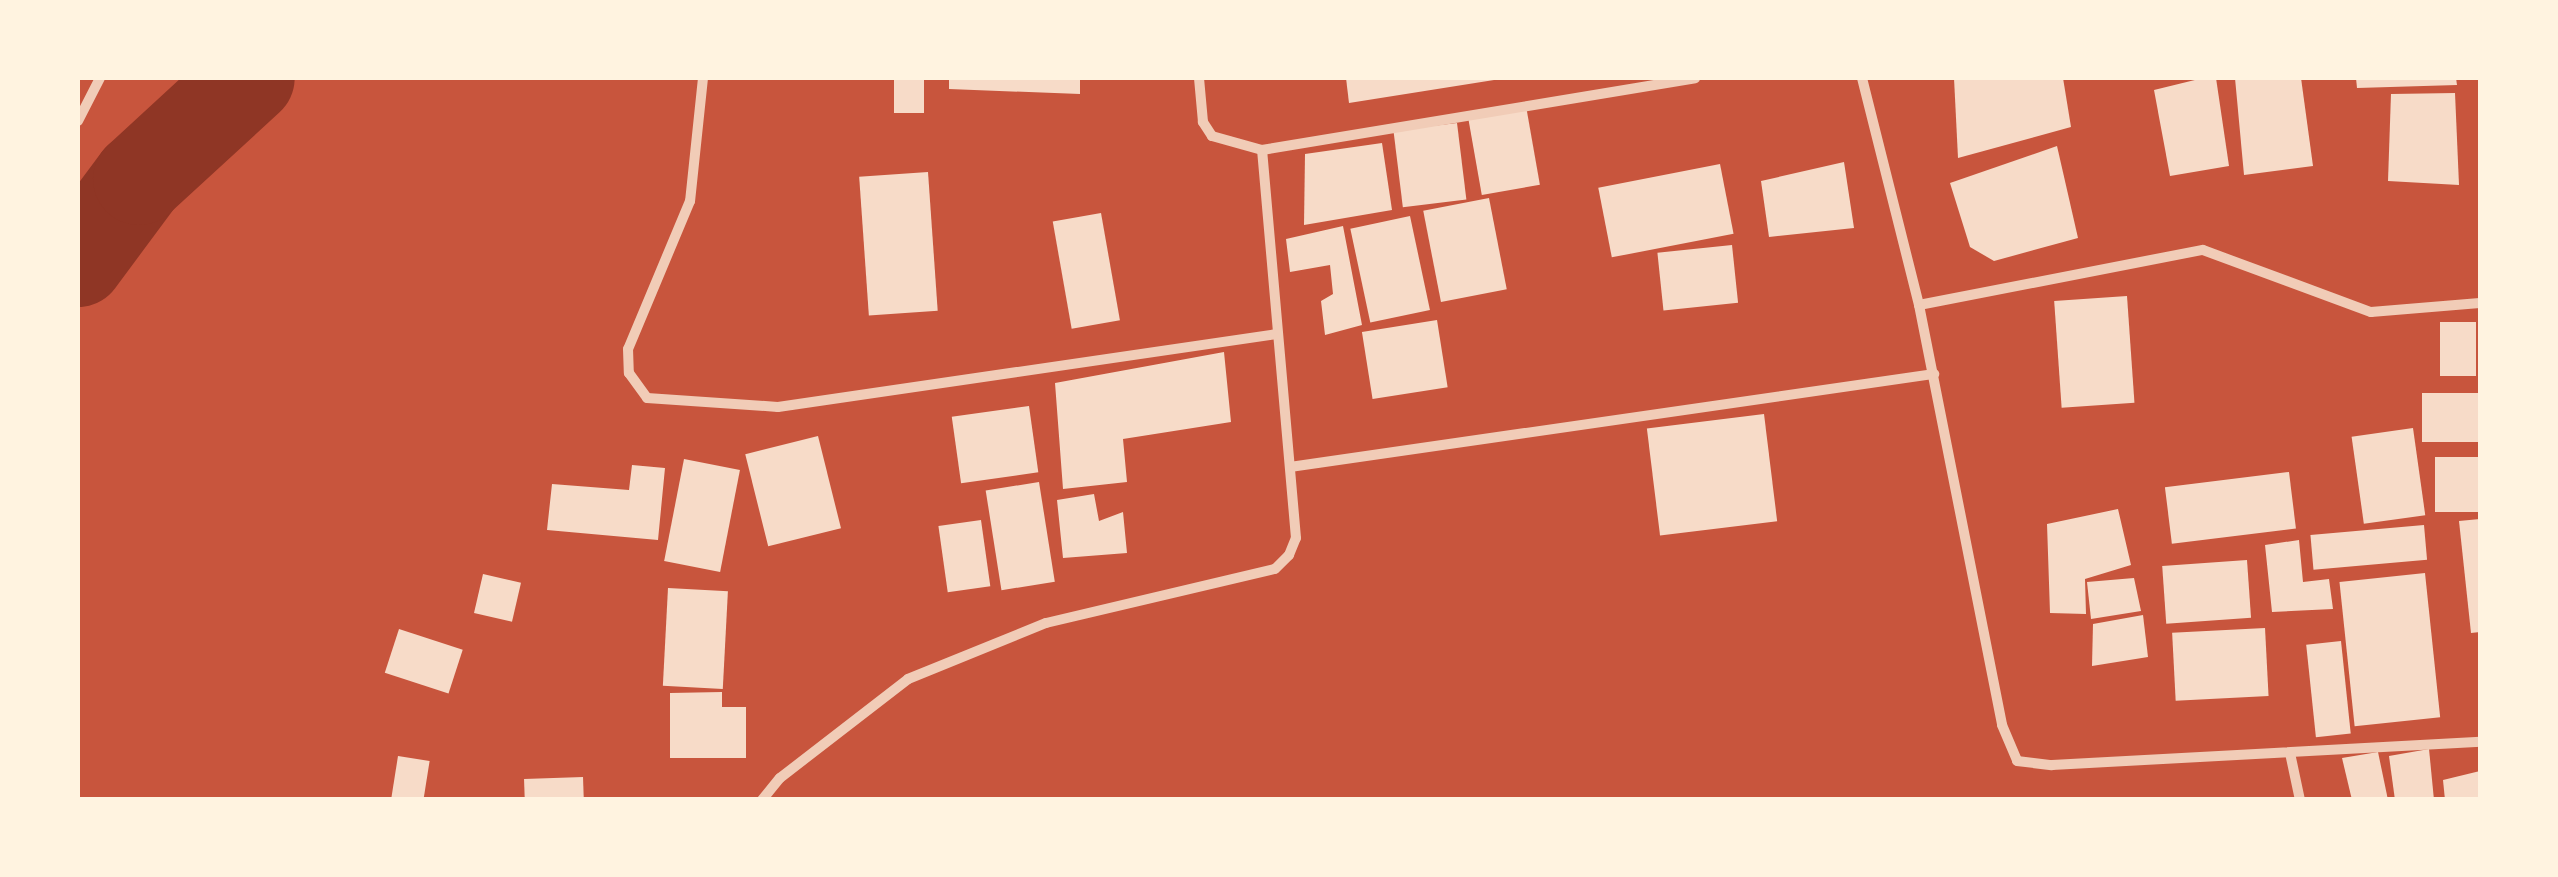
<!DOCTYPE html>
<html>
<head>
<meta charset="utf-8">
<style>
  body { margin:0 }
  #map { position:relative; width:2558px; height:877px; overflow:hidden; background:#c8553d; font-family:"DejaVu Sans",sans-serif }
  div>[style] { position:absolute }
  .river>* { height:92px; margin:-46px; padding:0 46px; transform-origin:46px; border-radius:46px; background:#8f3625 }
  .building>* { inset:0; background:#f7dbc8; transform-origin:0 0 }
  .minor>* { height:10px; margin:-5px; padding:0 5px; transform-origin:5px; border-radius:5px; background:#f1ccb7 }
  span { translate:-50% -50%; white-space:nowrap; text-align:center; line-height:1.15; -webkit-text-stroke:10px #fff3e0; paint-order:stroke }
  .frame { position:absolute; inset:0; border:80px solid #fff3e0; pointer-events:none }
</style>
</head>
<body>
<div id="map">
  <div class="river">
    <i style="left:78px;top:261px;width:102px;rotate:-53.4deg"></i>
    <i style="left:139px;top:179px;width:149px;rotate:-42.6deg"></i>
  </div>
  <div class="building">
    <i style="left:894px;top:78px;width:30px;height:35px"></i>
    <i style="clip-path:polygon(949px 78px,1080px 78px,1080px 94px,949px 89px)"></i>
    <i style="clip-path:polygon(1346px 78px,1494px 78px,1494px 80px,1349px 103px)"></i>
    <i style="clip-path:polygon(1954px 78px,2063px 78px,2071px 127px,1958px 158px)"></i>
    <i style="clip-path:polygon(2203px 78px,2216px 78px,2229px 166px,2170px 176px,2154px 90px)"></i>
    <i style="clip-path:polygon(2235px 78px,2301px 78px,2313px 166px,2244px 175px)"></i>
    <i style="clip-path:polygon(2356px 78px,2456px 78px,2457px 85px,2357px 88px)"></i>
    <i style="clip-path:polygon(2455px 93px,2459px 185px,2388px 181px,2391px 94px)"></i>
    <i style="left:1526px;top:106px;width:80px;height:59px;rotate:80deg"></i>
    <i style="left:1457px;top:123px;width:77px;height:64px;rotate:83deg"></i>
    <i style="clip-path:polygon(1382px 143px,1392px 210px,1304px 225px,1305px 154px)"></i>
    <i style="clip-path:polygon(2057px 146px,2078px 238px,1994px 261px,1970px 247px,1950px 183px)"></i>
    <i style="clip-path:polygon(1844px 162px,1854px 228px,1769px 237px,1761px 181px)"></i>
    <i style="left:1720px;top:164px;width:71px;height:124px;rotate:79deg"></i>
    <i style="left:928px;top:172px;width:139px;height:69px;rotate:86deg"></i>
    <i style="left:1489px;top:198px;width:93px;height:67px;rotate:79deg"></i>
    <i style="left:1101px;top:213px;width:109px;height:49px;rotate:80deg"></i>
    <i style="left:1410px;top:216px;width:96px;height:61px;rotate:78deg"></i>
    <i style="clip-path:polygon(1343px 226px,1362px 325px,1325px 335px,1321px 301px,1333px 294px,1330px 265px,1290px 272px,1286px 239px)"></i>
    <i style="left:1732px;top:245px;width:58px;height:75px;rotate:84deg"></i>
    <i style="left:2127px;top:296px;width:107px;height:73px;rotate:86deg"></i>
    <i style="left:1437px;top:320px;width:68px;height:76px;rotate:81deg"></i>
    <i style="left:2440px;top:322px;width:36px;height:54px"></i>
    <i style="clip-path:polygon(1224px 352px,1231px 422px,1123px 439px,1127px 482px,1063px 489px,1055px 383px)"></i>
    <i style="left:2480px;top:393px;width:49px;height:58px;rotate:90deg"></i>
    <i style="left:1029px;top:406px;width:67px;height:78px;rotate:82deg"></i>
    <i style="left:1764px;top:414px;width:108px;height:118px;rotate:83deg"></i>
    <i style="left:2413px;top:428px;width:88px;height:62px;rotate:82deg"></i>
    <i style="left:818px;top:436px;width:95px;height:75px;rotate:76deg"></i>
    <i style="left:2480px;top:457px;width:55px;height:45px;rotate:90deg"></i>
    <i style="left:684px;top:459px;width:57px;height:104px;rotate:11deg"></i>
    <i style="clip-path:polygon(632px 465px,665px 468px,658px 540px,547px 530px,552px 484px,629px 490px)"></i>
    <i style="left:2289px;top:472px;width:57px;height:125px;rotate:83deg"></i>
    <i style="left:1039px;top:482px;width:101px;height:54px;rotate:81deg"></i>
    <i style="clip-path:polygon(1094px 494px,1099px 521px,1123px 512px,1127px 553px,1063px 558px,1057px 500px)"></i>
    <i style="clip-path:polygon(2118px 509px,2131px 565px,2085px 579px,2086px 614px,2050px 613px,2047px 524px)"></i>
    <i style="clip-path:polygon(2480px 519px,2480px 632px,2471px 633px,2459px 521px)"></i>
    <i style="left:981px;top:520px;width:67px;height:43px;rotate:82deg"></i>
    <i style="left:2424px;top:525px;width:35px;height:114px;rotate:85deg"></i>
    <i style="clip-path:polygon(2299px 540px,2303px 582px,2329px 579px,2333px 609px,2272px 612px,2265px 545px)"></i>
    <i style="left:2247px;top:560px;width:58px;height:85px;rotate:86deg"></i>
    <i style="left:2425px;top:573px;width:145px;height:86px;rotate:84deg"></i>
    <i style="left:483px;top:574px;width:39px;height:40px;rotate:13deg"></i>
    <i style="clip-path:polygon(2134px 578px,2141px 611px,2091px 619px,2087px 582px)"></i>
    <i style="left:668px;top:588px;width:60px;height:98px;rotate:3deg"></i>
    <i style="clip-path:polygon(2143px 615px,2148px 657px,2092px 666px,2093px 624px)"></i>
    <i style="left:2265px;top:628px;width:68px;height:93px;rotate:87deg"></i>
    <i style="left:399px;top:629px;width:67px;height:46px;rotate:18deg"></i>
    <i style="left:2341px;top:641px;width:93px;height:35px;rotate:84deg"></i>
    <i style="clip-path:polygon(722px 692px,722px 707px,746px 707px,746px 758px,670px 758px,670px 693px)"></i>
    <i style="clip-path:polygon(2429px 749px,2434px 800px,2395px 800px,2389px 756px)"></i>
    <i style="clip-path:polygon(2378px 752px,2388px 800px,2352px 800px,2342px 758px)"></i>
    <i style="left:398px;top:756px;width:32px;height:44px;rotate:9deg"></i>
    <i style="clip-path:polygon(2480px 771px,2480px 800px,2445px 800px,2443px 780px)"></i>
    <i style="left:583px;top:777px;width:23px;height:59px;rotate:88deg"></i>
  </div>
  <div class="minor">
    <i style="left:703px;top:78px;width:124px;rotate:96deg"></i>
    <i style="left:690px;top:201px;width:160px;rotate:112.7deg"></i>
    <i style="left:628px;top:349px;width:24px;rotate:88deg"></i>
    <i style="left:629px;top:373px;width:31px;rotate:54deg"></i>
    <i style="left:647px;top:398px;width:131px;rotate:3.9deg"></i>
    <i style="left:778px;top:407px;width:504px;rotate:-8.32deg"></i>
    <i style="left:1862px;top:78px;width:234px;rotate:75.9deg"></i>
    <i style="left:1919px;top:305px;width:428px;rotate:78.8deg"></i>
    <i style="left:2002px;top:725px;width:39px;rotate:67deg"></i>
    <i style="left:2017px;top:761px;width:35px;rotate:7deg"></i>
    <i style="left:2052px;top:765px;width:429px;rotate:-3.1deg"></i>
    <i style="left:78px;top:121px;width:48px;rotate:-62.9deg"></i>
    <i style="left:1262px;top:150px;width:439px;rotate:-9.4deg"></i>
    <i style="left:1919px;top:305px;width:289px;rotate:-11deg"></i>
    <i style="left:2203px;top:250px;width:179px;rotate:20.3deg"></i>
    <i style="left:2371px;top:312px;width:109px;rotate:-4.7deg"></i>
    <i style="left:1290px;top:467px;width:651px;rotate:-8.22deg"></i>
    <i style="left:2290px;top:753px;width:48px;rotate:78deg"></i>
    <i style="left:762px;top:800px;width:28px;rotate:-51deg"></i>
    <i style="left:780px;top:778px;width:162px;rotate:-37.7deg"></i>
    <i style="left:908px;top:679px;width:149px;rotate:-22.1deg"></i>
    <i style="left:1046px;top:623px;width:235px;rotate:-13.3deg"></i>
    <i style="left:1275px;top:569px;width:20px;rotate:-45deg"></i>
    <i style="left:1289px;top:555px;width:18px;rotate:-68deg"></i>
    <i style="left:1296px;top:538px;width:389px;rotate:-95deg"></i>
    <i style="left:1262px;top:150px;width:52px;rotate:-164.4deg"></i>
    <i style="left:1212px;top:136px;width:17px;rotate:-123deg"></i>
    <i style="left:1203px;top:122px;width:44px;rotate:-95.2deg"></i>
  </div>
  <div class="frame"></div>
</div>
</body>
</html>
